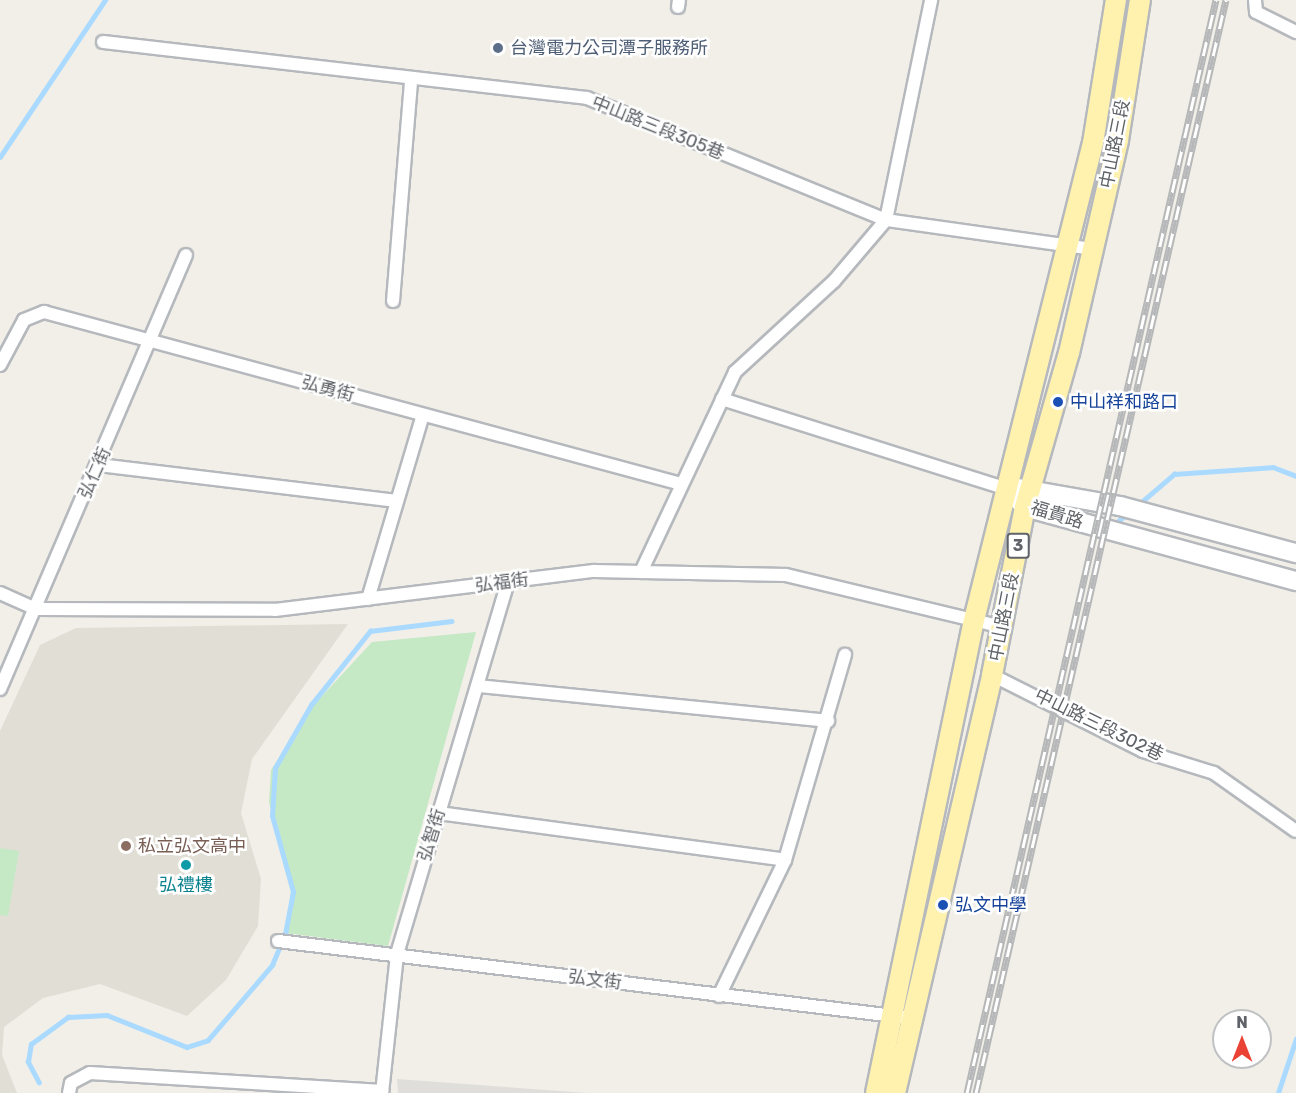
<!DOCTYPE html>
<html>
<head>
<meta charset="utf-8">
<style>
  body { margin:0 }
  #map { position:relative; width:1296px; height:1093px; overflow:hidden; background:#f1efe8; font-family:Rubik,"Noto Sans TC",sans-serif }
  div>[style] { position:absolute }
  .industrial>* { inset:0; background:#e0deda }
  .education>* { inset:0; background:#e1ded6 }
  .green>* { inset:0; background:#c5e8c5 }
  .stream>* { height:4.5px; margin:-2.25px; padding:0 2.25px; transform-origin:2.25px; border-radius:2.25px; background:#aadaff }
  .roads { filter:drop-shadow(2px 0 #b5b8bc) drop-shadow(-2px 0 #b5b8bc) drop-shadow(0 2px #b5b8bc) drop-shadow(0 -2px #b5b8bc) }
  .street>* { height:12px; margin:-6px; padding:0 6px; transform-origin:6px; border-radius:6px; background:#fff }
  .secondary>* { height:18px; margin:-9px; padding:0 9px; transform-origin:9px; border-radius:9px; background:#fff }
  .primary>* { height:20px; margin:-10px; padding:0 10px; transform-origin:10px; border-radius:10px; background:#fff2af }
  .rail>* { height:7px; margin-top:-3.5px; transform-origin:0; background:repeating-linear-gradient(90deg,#fff 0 14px,#b6b7b8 0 28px); box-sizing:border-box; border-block:2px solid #b6b7b8 }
  .dots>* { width:16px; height:16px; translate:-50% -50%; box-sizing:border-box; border:3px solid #fff; border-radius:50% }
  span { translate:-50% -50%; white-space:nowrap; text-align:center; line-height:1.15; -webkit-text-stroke:5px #fff; paint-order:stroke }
  .shield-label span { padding:2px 4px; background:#fff; border:2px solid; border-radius:4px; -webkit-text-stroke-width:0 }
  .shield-label { font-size:16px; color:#5f6368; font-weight:700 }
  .service-label { font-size:18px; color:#4e5e75 }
  .left { translate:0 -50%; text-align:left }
  .street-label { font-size:18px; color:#5f6368 }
  .transit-label { font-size:18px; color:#164399 }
  .education-label { font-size:18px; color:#785e54 }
  .culture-label { font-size:18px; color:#0d838f }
  .north { position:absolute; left:1212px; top:1009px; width:60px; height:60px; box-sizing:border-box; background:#fff; border:2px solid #bfc1c3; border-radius:50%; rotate:0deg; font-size:16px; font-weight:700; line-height:24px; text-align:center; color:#5f6368 }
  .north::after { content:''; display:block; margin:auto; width:21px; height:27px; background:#ea4335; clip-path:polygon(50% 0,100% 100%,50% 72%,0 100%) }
</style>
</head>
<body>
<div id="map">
  <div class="industrial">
    <i style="clip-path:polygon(397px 1079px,587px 1093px,398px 1093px)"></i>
  </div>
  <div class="education">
    <i style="clip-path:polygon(348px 624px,252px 759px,241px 813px,261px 879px,258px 926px,226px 980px,187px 1016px,100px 984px,43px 998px,4px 1027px,2px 1055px,17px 1093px,0 1093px,0 731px,40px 645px,76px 628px)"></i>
  </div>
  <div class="green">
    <i style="clip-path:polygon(476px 632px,388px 946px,285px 933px,291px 891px,269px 802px,271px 770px,312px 707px,372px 642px)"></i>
    <i style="clip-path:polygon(0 848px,19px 851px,8px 916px,0 915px)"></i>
  </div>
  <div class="stream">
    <i style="left:0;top:157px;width:189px;rotate:-56.2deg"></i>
    <i style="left:1138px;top:505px;width:48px;rotate:-40.7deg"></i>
    <i style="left:1174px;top:474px;width:99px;rotate:-4deg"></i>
    <i style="left:1273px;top:467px;width:25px;rotate:21deg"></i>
    <i style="left:1117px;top:522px;width:13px;rotate:-39deg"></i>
    <i style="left:39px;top:1083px;width:24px;rotate:-118deg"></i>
    <i style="left:28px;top:1062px;width:18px;rotate:-81deg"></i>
    <i style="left:31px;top:1044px;width:46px;rotate:-36.1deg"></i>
    <i style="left:68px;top:1017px;width:39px;rotate:-3deg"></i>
    <i style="left:107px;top:1015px;width:86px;rotate:21.8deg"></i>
    <i style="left:187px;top:1047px;width:22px;rotate:-18deg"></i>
    <i style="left:208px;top:1040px;width:99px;rotate:-49.5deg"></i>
    <i style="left:272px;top:965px;width:34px;rotate:-67deg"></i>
    <i style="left:285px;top:934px;width:43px;rotate:-79.2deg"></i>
    <i style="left:293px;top:892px;width:79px;rotate:-105.4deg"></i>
    <i style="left:272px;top:816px;width:48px;rotate:-86.4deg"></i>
    <i style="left:275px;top:768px;width:73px;rotate:-60.3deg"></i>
    <i style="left:311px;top:705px;width:95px;rotate:-51.4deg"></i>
    <i style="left:370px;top:631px;width:82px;rotate:-7deg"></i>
    <i style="left:1278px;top:1093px;width:57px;rotate:-71.6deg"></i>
  </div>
  <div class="roads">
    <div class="street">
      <i style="left:1255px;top:0;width:12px;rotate:85deg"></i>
      <i style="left:1256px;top:12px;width:45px;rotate:26.6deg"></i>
      <i style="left:678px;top:7px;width:7px;rotate:-82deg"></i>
      <i style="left:103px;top:42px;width:487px;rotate:6.6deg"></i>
      <i style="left:587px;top:98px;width:323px;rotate:22.2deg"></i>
      <i style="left:886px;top:220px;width:209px;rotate:8deg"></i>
      <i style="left:393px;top:301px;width:221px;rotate:-85.3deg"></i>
      <i style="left:0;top:365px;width:51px;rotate:-61.9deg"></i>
      <i style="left:24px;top:320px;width:22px;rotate:-22deg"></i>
      <i style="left:44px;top:312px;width:660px;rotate:15.11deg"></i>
      <i style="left:722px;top:399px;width:299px;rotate:17.5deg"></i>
      <i style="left:99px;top:465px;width:300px;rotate:6.9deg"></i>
      <i style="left:641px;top:572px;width:221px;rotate:-64.8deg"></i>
      <i style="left:735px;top:372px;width:134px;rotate:-42.6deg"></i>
      <i style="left:834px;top:281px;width:80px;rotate:-49.6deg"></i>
      <i style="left:886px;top:220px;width:225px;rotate:-78.4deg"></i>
      <i style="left:0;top:593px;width:39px;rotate:24deg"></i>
      <i style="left:36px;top:609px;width:239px;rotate:0.2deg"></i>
      <i style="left:275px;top:610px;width:321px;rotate:-7deg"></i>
      <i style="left:594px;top:571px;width:192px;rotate:1.2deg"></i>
      <i style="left:786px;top:575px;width:222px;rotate:13.5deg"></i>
      <i style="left:368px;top:599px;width:192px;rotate:-73.4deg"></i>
      <i style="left:992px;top:675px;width:169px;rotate:26.7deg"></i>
      <i style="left:1143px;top:751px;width:74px;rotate:17.2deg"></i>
      <i style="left:1214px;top:773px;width:100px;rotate:35.3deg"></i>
      <i style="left:478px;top:686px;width:352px;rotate:5.7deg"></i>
      <i style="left:0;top:689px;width:472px;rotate:-66.8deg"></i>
      <i style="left:439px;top:813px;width:349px;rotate:7.7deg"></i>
      <i style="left:278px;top:941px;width:638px;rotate:6.94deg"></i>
      <i style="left:719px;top:996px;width:151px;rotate:-64.1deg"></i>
      <i style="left:785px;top:860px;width:214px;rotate:-73.7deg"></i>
      <i style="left:69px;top:1093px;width:10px;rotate:-79deg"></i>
      <i style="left:71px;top:1083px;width:21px;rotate:-28deg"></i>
      <i style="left:90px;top:1073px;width:293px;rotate:3.5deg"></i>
      <i style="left:382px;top:1093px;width:140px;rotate:-83.8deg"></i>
      <i style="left:397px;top:954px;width:388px;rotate:-73.4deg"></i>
    </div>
    <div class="secondary">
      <i style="left:1018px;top:488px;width:104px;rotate:10deg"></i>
      <i style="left:1120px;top:506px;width:182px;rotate:15deg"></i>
      <i style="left:1007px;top:489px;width:25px;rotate:45deg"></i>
      <i style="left:1025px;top:507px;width:281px;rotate:15.3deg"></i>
    </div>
    <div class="primary">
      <i style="left:876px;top:1093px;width:479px;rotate:-78.3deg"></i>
      <i style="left:973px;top:624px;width:496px;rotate:-76deg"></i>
      <i style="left:1093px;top:143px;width:145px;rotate:-80.9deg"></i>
      <i style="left:895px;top:1093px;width:429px;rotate:-76.9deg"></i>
      <i style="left:992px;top:675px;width:171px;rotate:-78.9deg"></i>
      <i style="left:1025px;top:507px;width:160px;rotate:-74.1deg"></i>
      <i style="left:1069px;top:353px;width:219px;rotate:-77deg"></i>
      <i style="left:1118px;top:140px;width:142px;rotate:-81.1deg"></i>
    </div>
  </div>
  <div class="rail">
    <i style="left:967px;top:1093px;width:1121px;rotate:-77.17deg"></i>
    <i style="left:976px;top:1093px;width:1121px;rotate:-77.12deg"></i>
  </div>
  <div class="dots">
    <i style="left:498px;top:48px;background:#5c6f8a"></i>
    <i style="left:1058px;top:402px;background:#1a4fb4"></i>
    <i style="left:126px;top:846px;background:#8d6e63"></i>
    <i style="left:186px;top:865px;background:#0f9aa8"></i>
    <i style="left:943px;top:905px;background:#1a4fb4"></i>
  </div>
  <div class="shield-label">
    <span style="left:1018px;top:546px">3</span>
  </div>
  <div class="service-label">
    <span class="left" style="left:510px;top:48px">台灣電力公司潭子服務所</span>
  </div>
  <div class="street-label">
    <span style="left:658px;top:128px;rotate:22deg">中山路三段305巷</span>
    <span style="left:1115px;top:144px;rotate:-79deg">中山路三段</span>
    <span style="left:328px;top:389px;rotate:15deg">弘勇街</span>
    <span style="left:95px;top:473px;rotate:-66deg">弘仁街</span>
    <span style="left:1057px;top:515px;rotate:17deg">福貴路</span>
    <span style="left:502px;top:583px;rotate:-7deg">弘福街</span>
    <span style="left:1004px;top:617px;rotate:-79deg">中山路三段</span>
    <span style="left:1099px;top:725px;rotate:26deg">中山路三段302巷</span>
    <span style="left:432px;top:835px;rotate:-73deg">弘智街</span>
    <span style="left:595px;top:980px;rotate:7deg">弘文街</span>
  </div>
  <div class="transit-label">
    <span class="left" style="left:1070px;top:402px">中山祥和路口</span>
    <span class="left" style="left:955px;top:905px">弘文中學</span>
  </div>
  <div class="education-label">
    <span class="left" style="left:138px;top:846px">私立弘文高中</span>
  </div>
  <div class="culture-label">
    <span style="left:186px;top:885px">弘禮樓</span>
  </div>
  <div class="north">N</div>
</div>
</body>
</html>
